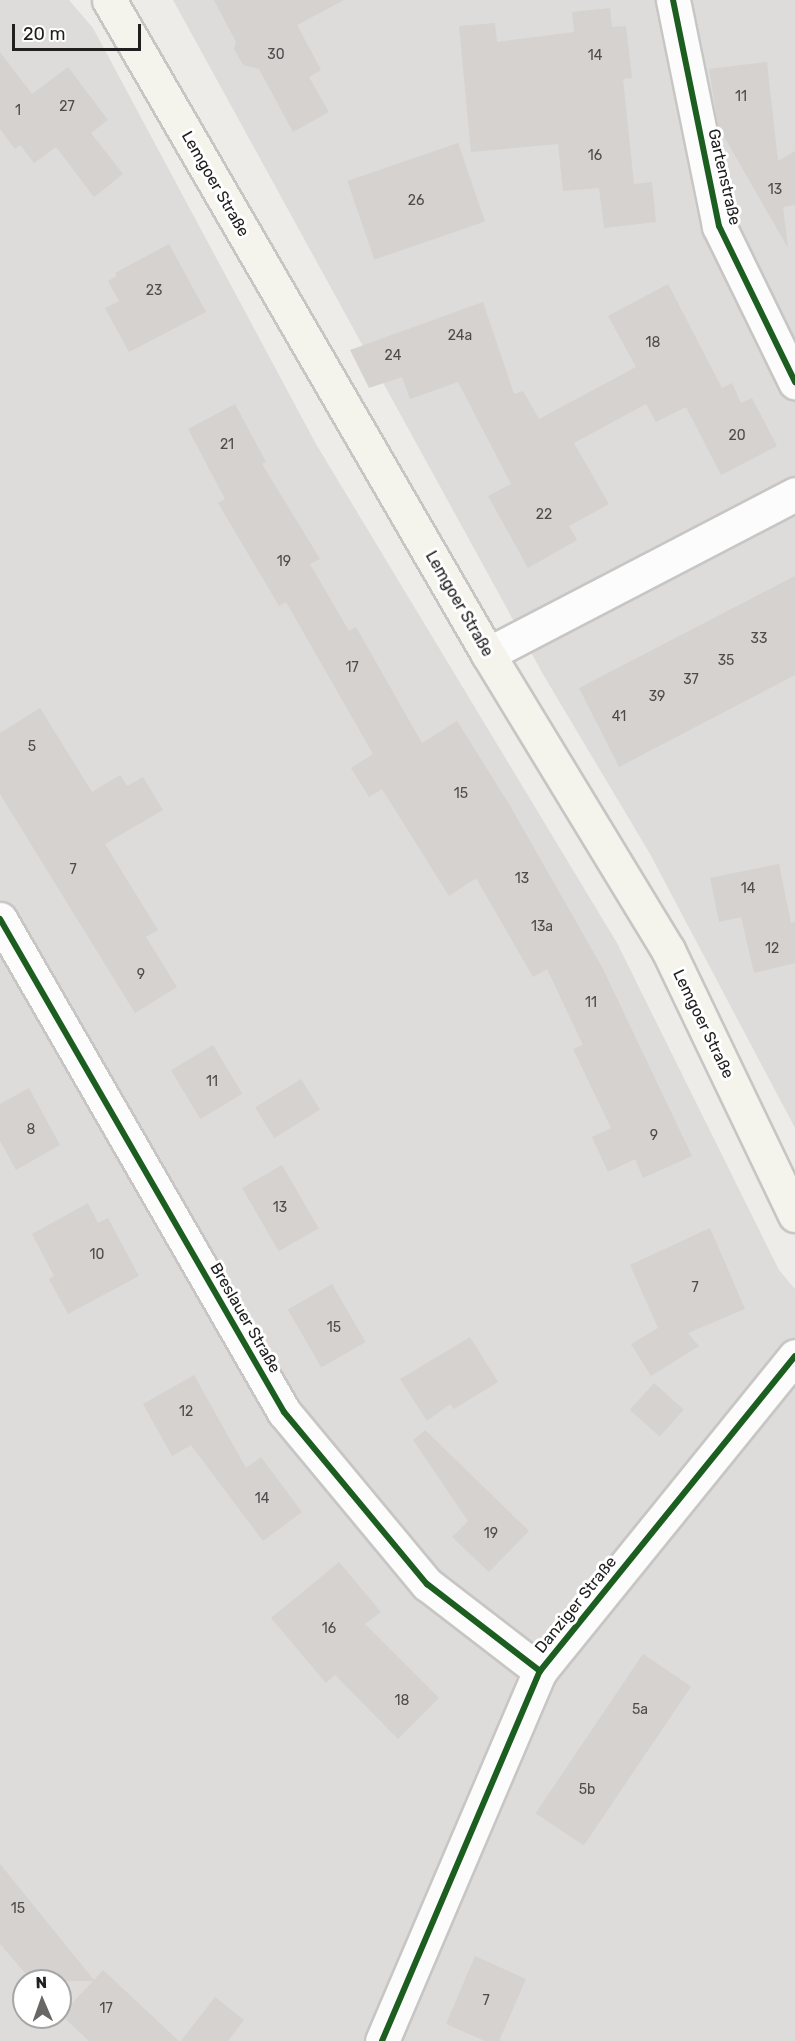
<!DOCTYPE html>
<html>
<head>
<meta charset="utf-8">
<style>
  body { margin:0 }
  #map { position:relative; width:795px; height:2041px; overflow:hidden; background:#eeece9; font-family:Rubik,sans-serif }
  div>[style] { position:absolute }
  .residential>* { inset:0; background:#dddcda }
  .building>* { inset:0; background:#d5d2d0; transform-origin:0 0 }
  .roads { filter:drop-shadow(2px 0 #c7c6c5) drop-shadow(-2px 0 #c7c6c5) drop-shadow(0 2px #c7c6c5) drop-shadow(0 -2px #c7c6c5) }
  .minor>* { height:33px; margin:-16.5px; padding:0 16.5px; transform-origin:16.5px; border-radius:16.5px; background:#fcfcfc }
  .secondary>* { height:33px; margin:-16.5px; padding:0 16.5px; transform-origin:16.5px; border-radius:16.5px; background:#f4f4ec }
  .cycleway>* { height:6px; margin:-3px; padding:0 3px; transform-origin:3px; border-radius:3px; background:#1b5e20 }
  span { translate:-50% -50%; white-space:nowrap; text-align:center; line-height:1.15; -webkit-text-stroke:6px #fff; paint-order:stroke }
  .number-label { font-size:14px; color:#4d4c4c }
  .number-label span { -webkit-text-stroke-width:0 }
  .street-label { font-size:16px; color:#202020 }
  .north { position:absolute; left:12px; top:1969px; width:60px; height:60px; box-sizing:border-box; background:#fff; border:2px solid #a6a6a6; border-radius:50%; rotate:358deg; font-size:16px; font-weight:700; line-height:24px; text-align:center; color:#202020 }
  .north::after { content:''; display:block; margin:auto; width:21px; height:27px; background:#686766; clip-path:polygon(50% 0,100% 100%,50% 72%,0 100%) }
  .scale { position:absolute; left:12px; top:24px; width:129px; height:27px; box-sizing:border-box; border:3px solid #202020; border-top:0; padding-left:8px; font-size:18px; line-height:21px; white-space:nowrap; color:#202020; -webkit-text-stroke:4px #fff; paint-order:stroke }
</style>
</head>
<body>
<div id="map">
  <div class="residential">
    <i style="clip-path:polygon(evenodd,0 0,69px 0,93px 28px,316px 444px,617px 943px,779px 1270px,795px 1289px,795px 2041px,0 2041px,0 0,24px 1981px,60px 1981px,60px 2017px,24px 2017px,24px 1981px)"></i>
    <i style="clip-path:polygon(173px 0,795px 0,795px 1128px,650px 854px,544px 676px)"></i>
  </div>
  <div class="building">
    <i style="clip-path:polygon(214px 0,344px 0,297px 25px,321px 70px,309px 77px,329px 112px,293px 132px,259px 69px,243px 65px,234px 49px,236px 42px)"></i>
    <i style="clip-path:polygon(610px 8px,612px 27px,626px 26px,632px 78px,623px 79px,634px 184px,652px 182px,656px 222px,604px 228px,599px 188px,563px 191px,558px 144px,471px 152px,459px 26px,495px 23px,497px 42px,574px 32px,572px 12px)"></i>
    <i style="clip-path:polygon(0 52px,32px 94px,68px 67px,108px 120px,91px 133px,123px 174px,94px 197px,56px 147px,34px 163px,20px 145px,15px 149px,0 129px)"></i>
    <i style="clip-path:polygon(767px 62px,778px 161px,795px 151px,795px 205px,783px 207px,788px 248px,718px 126px,709px 69px)"></i>
    <i style="left:458px;top:143px;width:83px;height:117px;rotate:71deg"></i>
    <i style="clip-path:polygon(169px 244px,206px 312px,129px 352px,105px 308px,119px 301px,108px 281px,117px 276px,115px 273px)"></i>
    <i style="clip-path:polygon(668px 284px,722px 388px,732px 383px,741px 403px,752px 398px,777px 446px,721px 475px,686px 407px,656px 422px,646px 404px,574px 443px,609px 504px,569px 526px,577px 540px,528px 568px,488px 496px,511px 484px,458px 382px,410px 399px,402px 377px,369px 388px,350px 350px,483px 302px,514px 394px,523px 391px,539px 419px,636px 367px,608px 316px)"></i>
    <i style="clip-path:polygon(235px 404px,266px 462px,262px 464px,320px 559px,310px 564px,349px 631px,356px 627px,422px 743px,457px 721px,509px 804px,603px 969px,692px 1156px,643px 1178px,635px 1159px,608px 1172px,592px 1137px,611px 1128px,573px 1049px,583px 1045px,547px 969px,533px 977px,476px 878px,449px 896px,382px 789px,369px 797px,351px 768px,373px 754px,286px 602px,279px 606px,218px 503px,225px 499px,188px 429px)"></i>
    <i style="clip-path:polygon(795px 576px,795px 675px,619px 767px,579px 688px)"></i>
    <i style="clip-path:polygon(40px 708px,92px 792px,120px 775px,127px 786px,143px 777px,163px 810px,105px 844px,158px 930px,146px 937px,177px 987px,135px 1013px,0 794px,0 733px)"></i>
    <i style="clip-path:polygon(779px 864px,791px 923px,795px 922px,795px 963px,754px 973px,741px 917px,719px 922px,710px 878px)"></i>
    <i style="left:213px;top:1045px;width:57px;height:49px;rotate:59deg"></i>
    <i style="left:301px;top:1079px;width:36px;height:54px;rotate:58deg"></i>
    <i style="clip-path:polygon(29px 1088px,60px 1145px,16px 1170px,0 1141px,0 1104px)"></i>
    <i style="left:282px;top:1165px;width:73px;height:46px;rotate:60deg"></i>
    <i style="clip-path:polygon(88px 1203px,98px 1223px,108px 1218px,139px 1276px,68px 1314px,49px 1279px,54px 1276px,32px 1234px)"></i>
    <i style="clip-path:polygon(710px 1228px,745px 1309px,688px 1333px,699px 1346px,651px 1376px,631px 1344px,658px 1328px,630px 1265px)"></i>
    <i style="left:332px;top:1284px;width:67px;height:51px;rotate:60deg"></i>
    <i style="clip-path:polygon(470px 1337px,498px 1382px,454px 1409px,450px 1404px,427px 1421px,400px 1379px)"></i>
    <i style="clip-path:polygon(194px 1375px,246px 1468px,261px 1457px,302px 1512px,263px 1541px,191px 1445px,172px 1456px,143px 1404px)"></i>
    <i style="left:654px;top:1383px;width:40px;height:36px;rotate:42deg"></i>
    <i style="clip-path:polygon(425px 1430px,529px 1531px,489px 1572px,452px 1537px,468px 1521px,413px 1440px)"></i>
    <i style="clip-path:polygon(339px 1562px,381px 1612px,365px 1624px,439px 1698px,398px 1739px,335px 1675px,326px 1683px,271px 1618px)"></i>
    <i style="left:643px;top:1654px;width:58px;height:192px;rotate:34deg"></i>
    <i style="clip-path:polygon(0 1864px,94px 1980px,103px 1970px,179px 2041px,89px 2041px,61px 2015px,93px 1981px,32px 1981px,0 1944px)"></i>
    <i style="clip-path:polygon(475px 1956px,526px 1979px,499px 2041px,485px 2041px,446px 2024px)"></i>
    <i style="clip-path:polygon(215px 1997px,244px 2020px,228px 2041px,181px 2041px)"></i>
  </div>
  <div class="roads">
    <div class="minor">
      <i style="left:673px;top:0;width:231px;rotate:78.5deg"></i>
      <i style="left:719px;top:226px;width:174px;rotate:64deg"></i>
      <i style="left:488px;top:654px;width:346px;rotate:-27.5deg"></i>
      <i style="left:0;top:919px;width:569px;rotate:60.06deg"></i>
      <i style="left:284px;top:1412px;width:224px;rotate:50.3deg"></i>
      <i style="left:427px;top:1584px;width:143px;rotate:37.6deg"></i>
      <i style="left:382px;top:2041px;width:402px;rotate:-66.9deg"></i>
      <i style="left:540px;top:1671px;width:405px;rotate:-51deg"></i>
    </div>
    <div class="secondary">
      <i style="left:109px;top:0;width:756px;rotate:59.91deg"></i>
      <i style="left:488px;top:654px;width:346px;rotate:58.7deg"></i>
      <i style="left:668px;top:950px;width:294px;rotate:64.4deg"></i>
    </div>
  </div>
  <div class="cycleway">
    <i style="left:673px;top:0;width:231px;rotate:78.5deg"></i>
    <i style="left:719px;top:226px;width:174px;rotate:64deg"></i>
    <i style="left:0;top:919px;width:569px;rotate:60.06deg"></i>
    <i style="left:284px;top:1412px;width:224px;rotate:50.3deg"></i>
    <i style="left:427px;top:1584px;width:143px;rotate:37.6deg"></i>
    <i style="left:382px;top:2041px;width:402px;rotate:-66.9deg"></i>
    <i style="left:540px;top:1671px;width:405px;rotate:-51deg"></i>
  </div>
  <div class="number-label">
    <span style="left:276px;top:55px">30</span>
    <span style="left:595px;top:56px">14</span>
    <span style="left:741px;top:97px">11</span>
    <span style="left:67px;top:107px">27</span>
    <span style="left:18px;top:111px">1</span>
    <span style="left:595px;top:156px">16</span>
    <span style="left:775px;top:190px">13</span>
    <span style="left:416px;top:201px">26</span>
    <span style="left:154px;top:291px">23</span>
    <span style="left:460px;top:336px">24a</span>
    <span style="left:653px;top:343px">18</span>
    <span style="left:393px;top:356px">24</span>
    <span style="left:737px;top:436px">20</span>
    <span style="left:227px;top:445px">21</span>
    <span style="left:544px;top:515px">22</span>
    <span style="left:284px;top:562px">19</span>
    <span style="left:759px;top:639px">33</span>
    <span style="left:726px;top:661px">35</span>
    <span style="left:352px;top:668px">17</span>
    <span style="left:691px;top:680px">37</span>
    <span style="left:657px;top:697px">39</span>
    <span style="left:619px;top:717px">41</span>
    <span style="left:32px;top:747px">5</span>
    <span style="left:461px;top:794px">15</span>
    <span style="left:73px;top:870px">7</span>
    <span style="left:522px;top:879px">13</span>
    <span style="left:748px;top:889px">14</span>
    <span style="left:542px;top:927px">13a</span>
    <span style="left:772px;top:949px">12</span>
    <span style="left:141px;top:975px">9</span>
    <span style="left:591px;top:1003px">11</span>
    <span style="left:212px;top:1082px">11</span>
    <span style="left:31px;top:1130px">8</span>
    <span style="left:654px;top:1136px">9</span>
    <span style="left:280px;top:1208px">13</span>
    <span style="left:97px;top:1255px">10</span>
    <span style="left:695px;top:1288px">7</span>
    <span style="left:334px;top:1328px">15</span>
    <span style="left:186px;top:1412px">12</span>
    <span style="left:262px;top:1499px">14</span>
    <span style="left:491px;top:1534px">19</span>
    <span style="left:329px;top:1629px">16</span>
    <span style="left:402px;top:1701px">18</span>
    <span style="left:640px;top:1710px">5a</span>
    <span style="left:587px;top:1790px">5b</span>
    <span style="left:18px;top:1909px">15</span>
    <span style="left:486px;top:2001px">7</span>
    <span style="left:106px;top:2009px">17</span>
  </div>
  <div class="street-label">
    <span style="left:724px;top:177px;rotate:77deg">Gartenstraße</span>
    <span style="left:215px;top:184px;rotate:60deg">Lemgoer Straße</span>
    <span style="left:459px;top:604px;rotate:60deg">Lemgoer Straße</span>
    <span style="left:703px;top:1024px;rotate:64deg">Lemgoer Straße</span>
    <span style="left:245px;top:1318px;rotate:60deg">Breslauer Straße</span>
    <span style="left:576px;top:1605px;rotate:-51deg">Danziger Straße</span>
  </div>
  <div class="north">N</div>
  <div class="scale">20 m</div>
</div>
</body>
</html>
